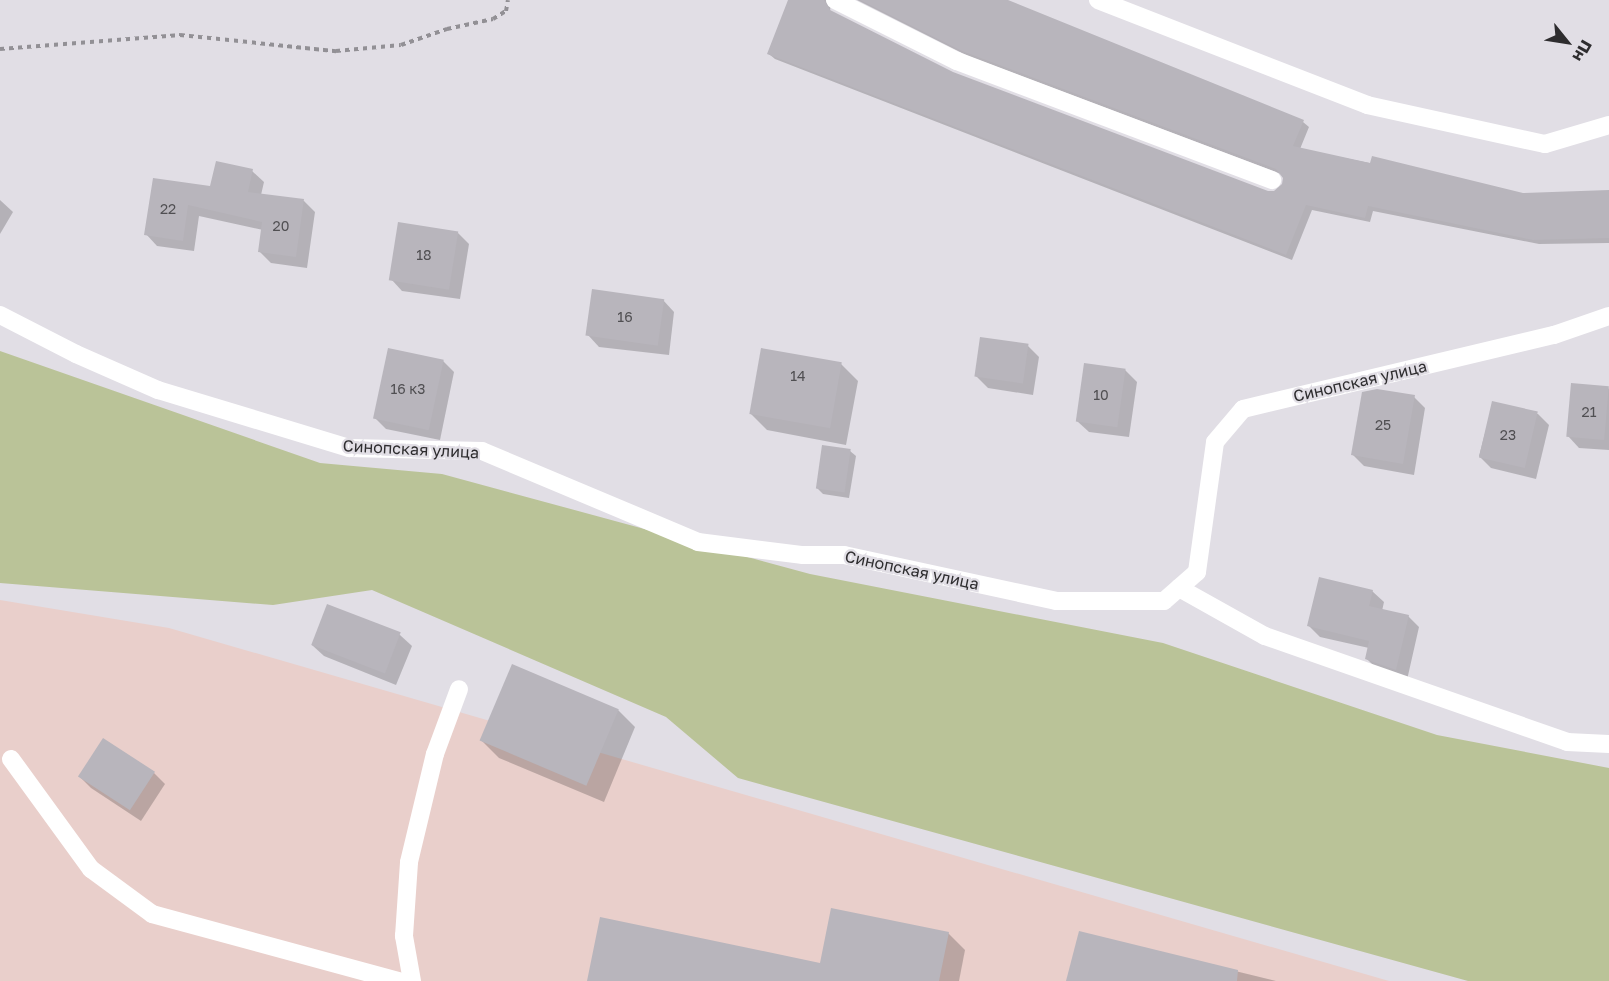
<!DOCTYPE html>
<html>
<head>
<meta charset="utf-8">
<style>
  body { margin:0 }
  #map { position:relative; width:1609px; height:981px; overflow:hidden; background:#e1dee5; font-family:"Golos Text",sans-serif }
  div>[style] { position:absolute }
  .industrial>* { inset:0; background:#e9cfcb }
  .green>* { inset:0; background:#bac398 }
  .shadow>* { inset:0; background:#0003 }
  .building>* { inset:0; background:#b8b5bc; transform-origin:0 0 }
  .path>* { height:4px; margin-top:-2px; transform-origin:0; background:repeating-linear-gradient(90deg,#929095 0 4.5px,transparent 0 9px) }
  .lane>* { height:18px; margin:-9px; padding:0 9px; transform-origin:9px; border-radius:9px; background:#fff }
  span { translate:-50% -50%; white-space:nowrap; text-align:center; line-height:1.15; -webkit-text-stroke:4.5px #e1dee5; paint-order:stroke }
  .number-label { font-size:14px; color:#504f52 }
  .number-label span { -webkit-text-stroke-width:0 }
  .street-label { font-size:16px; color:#2e2d2f }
  .north { position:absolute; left:1537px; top:12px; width:60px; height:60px; -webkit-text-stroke:4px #e1dee5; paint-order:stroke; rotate:120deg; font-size:16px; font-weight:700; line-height:24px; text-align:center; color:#2e2d2f }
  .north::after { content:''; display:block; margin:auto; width:21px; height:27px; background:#2e2d2f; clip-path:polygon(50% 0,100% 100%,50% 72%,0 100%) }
</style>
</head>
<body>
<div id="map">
  <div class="industrial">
    <i style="clip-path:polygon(0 600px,169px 628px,1389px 981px,0 981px)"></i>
  </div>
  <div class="green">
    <i style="clip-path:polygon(0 351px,320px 463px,442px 474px,810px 574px,1163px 643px,1437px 735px,1609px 768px,1609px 981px,1468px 981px,738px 778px,666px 717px,372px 590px,273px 605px,0 583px)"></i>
  </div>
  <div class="shadow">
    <i style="clip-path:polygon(812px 0,831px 0,830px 12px,952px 73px,1268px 192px,1280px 190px,1285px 179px,1281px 174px,968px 56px,857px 0,1004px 0,1303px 122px,1309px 127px,1300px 149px,1523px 194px,1609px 191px,1609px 243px,1539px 244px,1373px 211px,1370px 222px,1312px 210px,1292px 260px,775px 59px,769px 54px)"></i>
    <i style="clip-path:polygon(252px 171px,264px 182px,261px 195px,304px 201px,315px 212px,307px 268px,271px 263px,259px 251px,263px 230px,199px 216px,194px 251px,157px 246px,146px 234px,211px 188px)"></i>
    <i style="clip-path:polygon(0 200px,13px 212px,0 234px)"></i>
    <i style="clip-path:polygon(458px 233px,469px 244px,460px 299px,402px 291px,391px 279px)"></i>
    <i style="clip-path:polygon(663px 300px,674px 312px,669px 355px,599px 347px,588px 335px)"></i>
    <i style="clip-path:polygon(1027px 345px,1039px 357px,1033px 395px,988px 388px,976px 376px)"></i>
    <i style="clip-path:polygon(443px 361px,454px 372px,440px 440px,386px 429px,375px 418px)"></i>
    <i style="clip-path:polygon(841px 364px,858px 381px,846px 445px,767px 430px,751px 414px)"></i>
    <i style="clip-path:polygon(1125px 370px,1137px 382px,1129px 437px,1089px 432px,1077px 421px)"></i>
    <i style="clip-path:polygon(1609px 388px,1609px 450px,1579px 448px,1568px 436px)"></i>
    <i style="clip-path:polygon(1414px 397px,1425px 408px,1414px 475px,1364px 466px,1353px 455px)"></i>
    <i style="clip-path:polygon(1493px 403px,1538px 414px,1549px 425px,1536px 479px,1491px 468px,1479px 456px)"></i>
    <i style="clip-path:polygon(850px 451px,856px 456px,849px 498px,823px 494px,817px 488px)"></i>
    <i style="clip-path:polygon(1372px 591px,1384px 602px,1382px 611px,1408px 616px,1419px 627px,1407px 680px,1378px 670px,1367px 659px,1369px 648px,1320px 637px,1309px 626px)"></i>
    <i style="clip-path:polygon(328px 606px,400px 635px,412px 646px,396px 685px,324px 656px,312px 645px)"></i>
    <i style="clip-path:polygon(618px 710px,635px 727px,604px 802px,499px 758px,482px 741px)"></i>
    <i style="clip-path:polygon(154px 773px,165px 784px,141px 821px,91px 788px,80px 777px)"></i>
    <i style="clip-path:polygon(948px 933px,965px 950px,959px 981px,818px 981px)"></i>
    <i style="clip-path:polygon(1080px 933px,1276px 981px,1068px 981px)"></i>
  </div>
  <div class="building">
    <i style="clip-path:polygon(788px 0,824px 0,830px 10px,953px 72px,1268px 191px,1274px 191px,1282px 184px,1283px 178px,1276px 169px,962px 51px,860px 0,1008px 0,1304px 120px,1293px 146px,1370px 163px,1372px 156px,1523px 193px,1609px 190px,1609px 238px,1533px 240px,1368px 206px,1365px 218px,1306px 205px,1286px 255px,767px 54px)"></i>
    <i style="clip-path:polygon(216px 161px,253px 169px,248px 192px,304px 199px,296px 257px,258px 252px,262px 222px,188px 205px,183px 241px,144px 235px,153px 178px,210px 186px)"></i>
    <i style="left:398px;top:222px;width:61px;height:59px;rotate:9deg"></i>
    <i style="left:592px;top:289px;width:73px;height:47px;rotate:8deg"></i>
    <i style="left:980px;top:337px;width:49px;height:40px;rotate:8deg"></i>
    <i style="left:388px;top:348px;width:57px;height:72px;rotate:12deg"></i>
    <i style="left:761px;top:348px;width:82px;height:67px;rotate:10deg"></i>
    <i style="left:1084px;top:363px;width:42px;height:59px;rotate:8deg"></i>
    <i style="left:1571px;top:383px;width:38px;height:54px;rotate:5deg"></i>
    <i style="clip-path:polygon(1377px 389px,1415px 395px,1403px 464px,1351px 455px,1362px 392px)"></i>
    <i style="left:1492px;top:401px;width:47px;height:58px;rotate:13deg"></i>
    <i style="left:822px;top:445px;width:29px;height:44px;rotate:8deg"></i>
    <i style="clip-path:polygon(1319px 577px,1373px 590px,1369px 606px,1409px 615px,1396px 670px,1365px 659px,1369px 641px,1307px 626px)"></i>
    <i style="left:327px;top:604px;width:79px;height:44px;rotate:21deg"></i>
    <i style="left:512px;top:664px;width:116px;height:83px;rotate:23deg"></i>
    <i style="left:103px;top:738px;width:62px;height:46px;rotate:33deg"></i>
    <i style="clip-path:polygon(831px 908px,949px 932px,939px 981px,587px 981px,600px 917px,820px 963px)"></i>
    <i style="clip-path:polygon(1079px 931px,1238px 970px,1237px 981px,1066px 981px)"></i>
  </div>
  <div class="path">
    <i style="left:0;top:49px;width:181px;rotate:-4.4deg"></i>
    <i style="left:180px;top:35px;width:157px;rotate:5.9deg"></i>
    <i style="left:336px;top:51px;width:65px;rotate:-5.3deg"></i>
    <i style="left:401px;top:45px;width:49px;rotate:-19.2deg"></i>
    <i style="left:447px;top:29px;width:47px;rotate:-12.3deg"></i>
    <i style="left:493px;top:19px;width:15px;rotate:-32deg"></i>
    <i style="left:506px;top:11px;width:11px;rotate:-80deg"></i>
  </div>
  <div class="lane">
    <i style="left:835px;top:0;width:136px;rotate:26.6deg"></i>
    <i style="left:957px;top:61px;width:337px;rotate:20.7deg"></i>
    <i style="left:1098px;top:0;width:289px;rotate:21.3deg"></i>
    <i style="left:1367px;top:105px;width:182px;rotate:12.4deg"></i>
    <i style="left:1545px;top:144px;width:67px;rotate:-16.5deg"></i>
    <i style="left:0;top:315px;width:85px;rotate:27.2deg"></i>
    <i style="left:76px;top:354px;width:90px;rotate:23.7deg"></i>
    <i style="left:158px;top:390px;width:200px;rotate:16.9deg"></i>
    <i style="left:349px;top:448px;width:133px;rotate:1.3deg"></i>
    <i style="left:482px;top:451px;width:234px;rotate:22.8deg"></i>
    <i style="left:698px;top:542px;width:106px;rotate:7.1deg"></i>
    <i style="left:803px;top:555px;width:41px"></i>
    <i style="left:844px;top:555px;width:217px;rotate:12.2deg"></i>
    <i style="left:1056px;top:601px;width:108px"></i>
    <i style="left:1164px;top:601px;width:44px;rotate:-41.3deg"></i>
    <i style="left:1197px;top:572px;width:131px;rotate:-82.1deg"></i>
    <i style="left:1215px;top:442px;width:43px;rotate:-49.7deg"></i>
    <i style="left:1243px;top:409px;width:320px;rotate:-13.4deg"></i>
    <i style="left:1554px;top:335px;width:58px;rotate:-19.1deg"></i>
    <i style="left:1179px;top:588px;width:98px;rotate:29.2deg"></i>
    <i style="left:1265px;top:636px;width:320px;rotate:19.3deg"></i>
    <i style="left:1567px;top:742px;width:42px;rotate:2.7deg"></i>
    <i style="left:11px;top:759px;width:136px;rotate:54deg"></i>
    <i style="left:91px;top:869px;width:76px;rotate:36.4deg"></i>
    <i style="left:152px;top:914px;width:256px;rotate:15.2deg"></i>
    <i style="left:412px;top:981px;width:46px;rotate:-100.1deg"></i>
    <i style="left:404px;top:936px;width:74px;rotate:-86.1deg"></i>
    <i style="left:409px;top:862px;width:111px;rotate:-76.5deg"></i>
    <i style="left:435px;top:754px;width:69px;rotate:-69.7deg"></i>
  </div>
  <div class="number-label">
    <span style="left:168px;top:209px">22</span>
    <span style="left:281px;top:226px">20</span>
    <span style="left:424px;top:255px">18</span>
    <span style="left:625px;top:317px">16</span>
    <span style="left:798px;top:376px">14</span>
    <span style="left:408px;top:389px">16 к3</span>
    <span style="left:1101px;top:395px">10</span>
    <span style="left:1589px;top:412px">21</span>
    <span style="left:1383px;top:425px">25</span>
    <span style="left:1508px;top:435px">23</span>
  </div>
  <div class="street-label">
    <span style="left:1360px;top:381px;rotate:-13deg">Синопская улица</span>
    <span style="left:411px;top:449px;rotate:3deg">Синопская улица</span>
    <span style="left:912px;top:570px;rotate:12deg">Синопская улица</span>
  </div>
  <div class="north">Пн</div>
</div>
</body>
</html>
